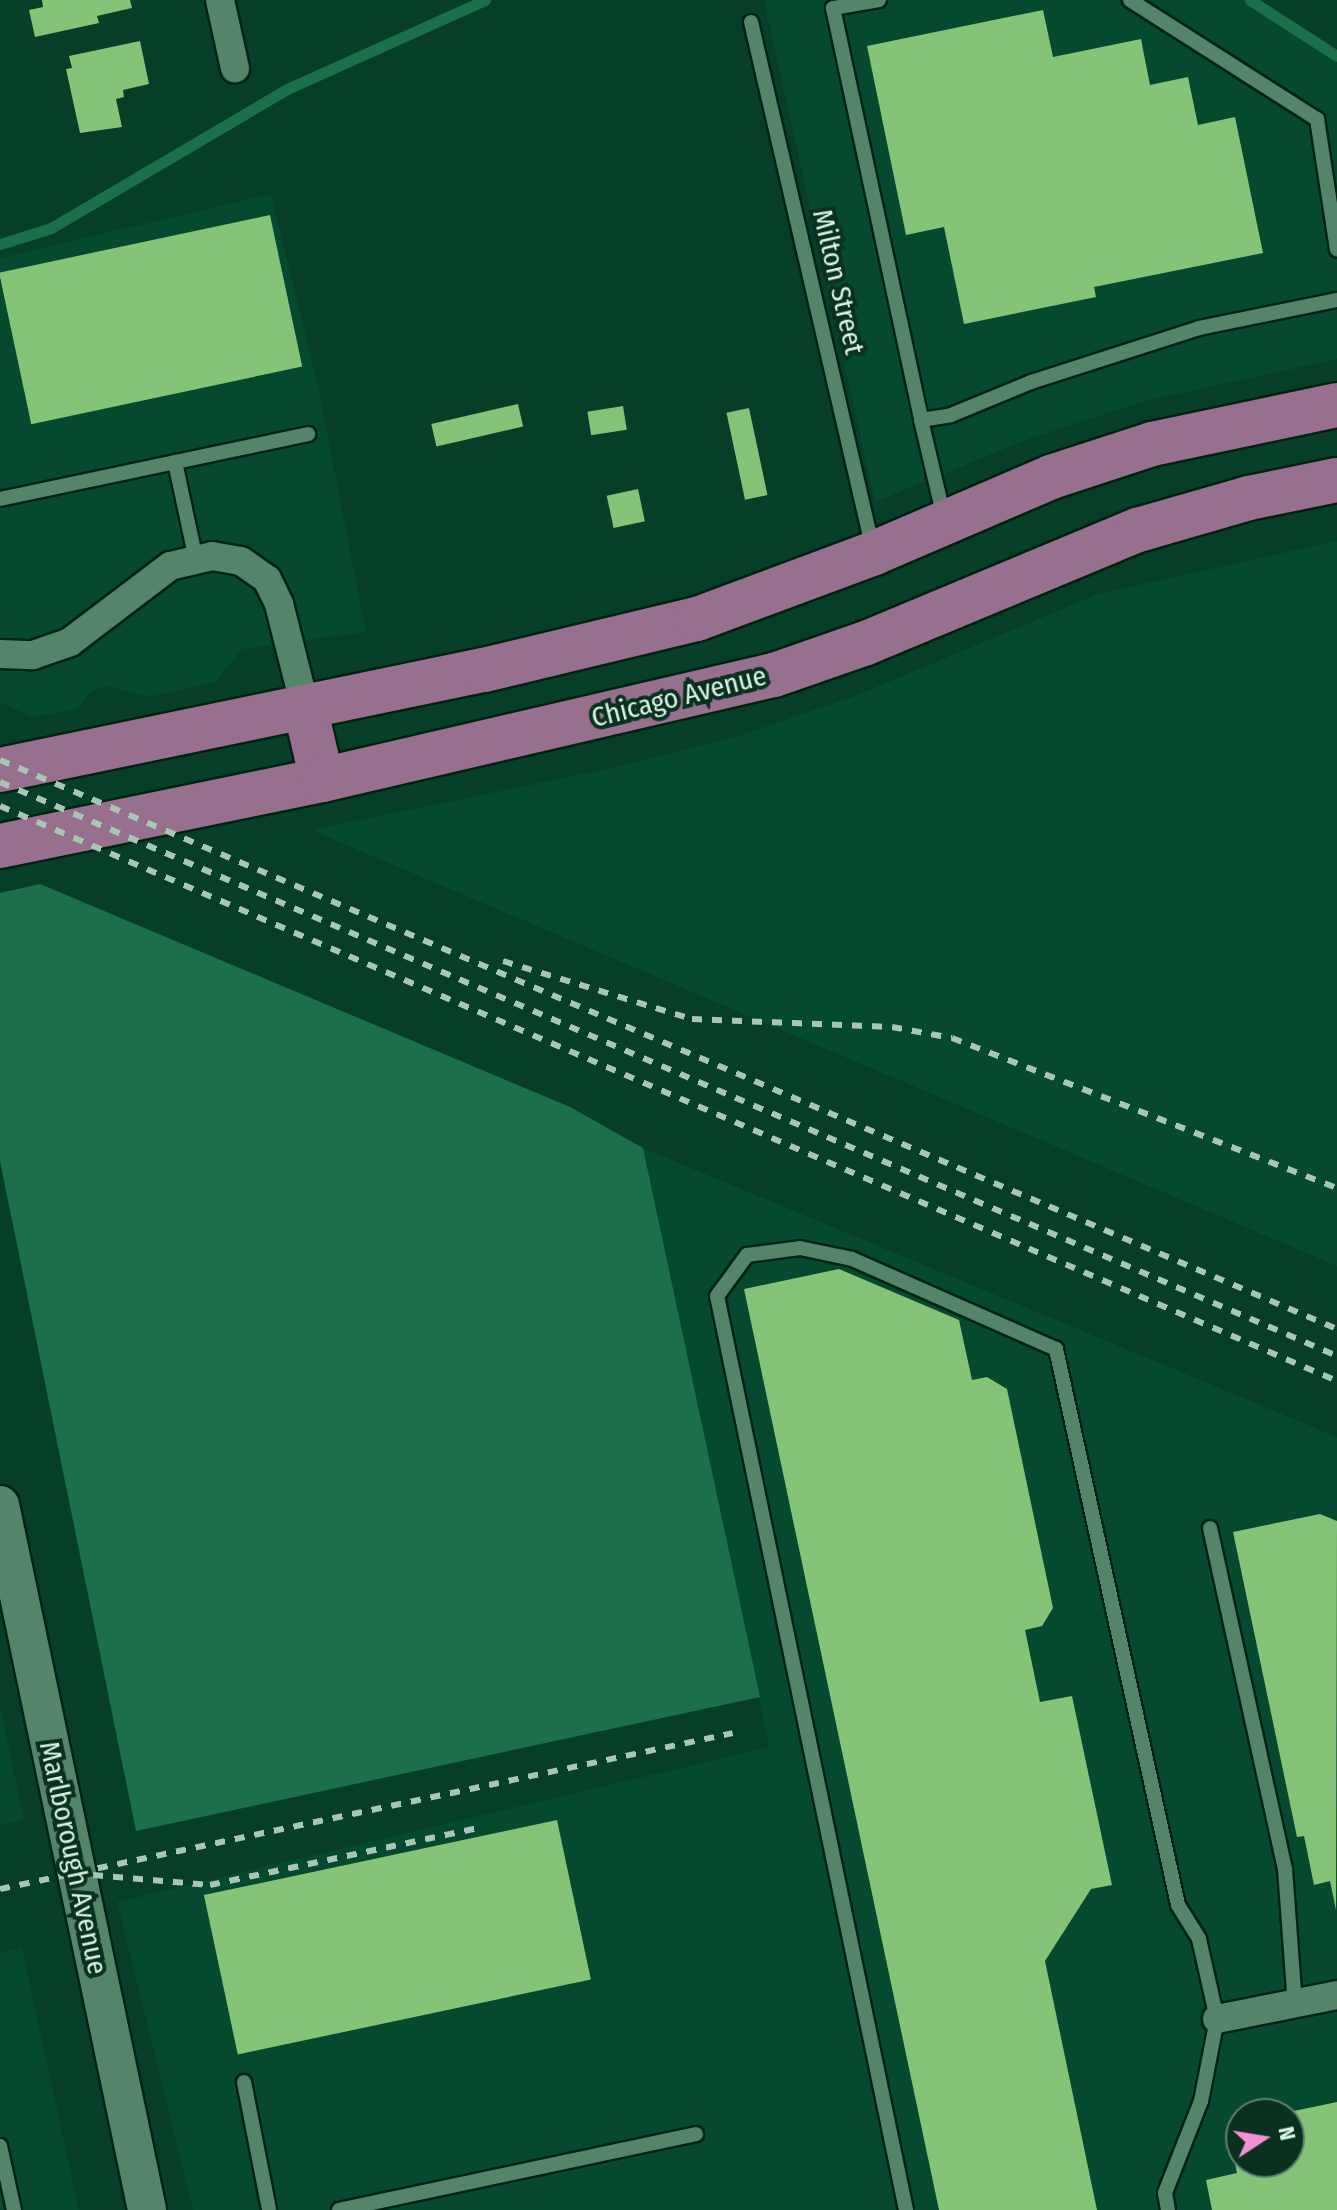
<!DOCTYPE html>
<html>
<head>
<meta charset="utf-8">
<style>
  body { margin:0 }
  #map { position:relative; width:1337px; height:2210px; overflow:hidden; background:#073e27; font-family:"Fira Sans Condensed",sans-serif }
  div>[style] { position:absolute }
  .built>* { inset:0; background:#05492f }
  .water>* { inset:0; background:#1b704b }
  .stream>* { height:11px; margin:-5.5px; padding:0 5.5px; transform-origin:5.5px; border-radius:5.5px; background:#1b704b }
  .building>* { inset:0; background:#85c377; transform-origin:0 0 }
  .roads { filter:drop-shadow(2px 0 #002212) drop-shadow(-2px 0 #002212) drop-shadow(0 2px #002212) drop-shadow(0 -2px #002212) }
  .lane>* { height:14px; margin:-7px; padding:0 7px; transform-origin:7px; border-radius:7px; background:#54856b }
  .street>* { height:28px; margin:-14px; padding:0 14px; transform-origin:14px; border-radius:14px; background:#54856b }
  .secondary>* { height:38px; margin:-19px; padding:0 19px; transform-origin:19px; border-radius:19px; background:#54856b }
  .primary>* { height:44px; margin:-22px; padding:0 22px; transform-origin:22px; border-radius:22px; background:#97708f }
  .rail>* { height:6px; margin-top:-3px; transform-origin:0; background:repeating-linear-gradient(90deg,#a6c7b6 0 10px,transparent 0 20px) }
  span { translate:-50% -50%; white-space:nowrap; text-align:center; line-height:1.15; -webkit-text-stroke:8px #0a3120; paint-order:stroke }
  .street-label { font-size:28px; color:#daf4e5 }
  .north { position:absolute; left:1225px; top:2098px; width:80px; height:80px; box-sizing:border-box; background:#0a3120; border:2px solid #5d7f6f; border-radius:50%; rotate:78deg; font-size:22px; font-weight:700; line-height:32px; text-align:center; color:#daf4e5 }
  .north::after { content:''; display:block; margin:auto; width:28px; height:36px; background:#f391d5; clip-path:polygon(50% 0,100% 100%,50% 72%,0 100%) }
</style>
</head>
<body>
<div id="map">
  <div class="built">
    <i style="clip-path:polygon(764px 0,1250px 0,1294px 25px,1337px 57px,1337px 359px,1145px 401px,1031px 438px,875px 502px)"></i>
    <i style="clip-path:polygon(271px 194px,318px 386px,366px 632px,242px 649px,216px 682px,149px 697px,106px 686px,89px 693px,78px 709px,32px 717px,0 702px,0 258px)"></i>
    <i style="clip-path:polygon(1337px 541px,1337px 1266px,311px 830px,617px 767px,738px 736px,855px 696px,1098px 594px)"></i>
    <i style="clip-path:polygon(evenodd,643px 1148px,1337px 1437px,1337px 2210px,193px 2210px,117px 1902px,769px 1747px,643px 1148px,1241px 2114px,1289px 2114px,1289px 2162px,1241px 2162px,1241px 2114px)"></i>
    <i style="clip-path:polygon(0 1705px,24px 1820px,0 1825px)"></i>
    <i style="clip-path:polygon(22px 1948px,79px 2210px,0 2210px,0 1953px)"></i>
  </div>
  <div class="water">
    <i style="clip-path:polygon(40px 884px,570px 1107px,643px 1148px,760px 1697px,136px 1831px,0 1161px,0 893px)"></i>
  </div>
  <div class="stream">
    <i style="left:1250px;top:0;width:103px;rotate:32.8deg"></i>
    <i style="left:0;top:244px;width:53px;rotate:-17.4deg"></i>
    <i style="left:51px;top:228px;width:274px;rotate:-30.5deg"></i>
    <i style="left:287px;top:89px;width:217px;rotate:-24.2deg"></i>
  </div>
  <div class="building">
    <i style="clip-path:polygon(42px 0,130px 0,132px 8px,97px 16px,99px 23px,35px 37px,29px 10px,43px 7px)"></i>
    <i style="clip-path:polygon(1043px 10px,1053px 57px,1141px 39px,1150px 85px,1188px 77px,1198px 125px,1235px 117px,1263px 253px,1094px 287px,1096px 297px,964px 324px,944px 227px,906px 235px,867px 46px)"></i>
    <i style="clip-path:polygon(140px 41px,149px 84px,123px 90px,124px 97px,116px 99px,122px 127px,80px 133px,66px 69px,72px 68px,69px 56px)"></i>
    <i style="left:270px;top:215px;width:155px;height:277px;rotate:78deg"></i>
    <i style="left:518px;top:404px;width:23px;height:89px;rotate:77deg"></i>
    <i style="left:623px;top:406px;width:24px;height:36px;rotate:81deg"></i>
    <i style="left:749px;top:408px;width:89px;height:23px;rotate:78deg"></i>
    <i style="left:638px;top:489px;width:33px;height:32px;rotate:78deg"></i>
    <i style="clip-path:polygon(839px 1269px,959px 1320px,972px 1380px,987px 1377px,1007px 1389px,1053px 1608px,1042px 1626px,1025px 1630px,1040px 1702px,1072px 1696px,1112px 1885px,1091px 1889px,1045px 1961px,1097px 2210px,939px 2210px,744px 1289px)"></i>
    <i style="clip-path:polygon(1320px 1514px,1337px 1521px,1336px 1910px,1330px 1881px,1314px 1885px,1304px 1836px,1297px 1837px,1233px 1532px)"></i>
    <i style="left:557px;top:1820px;width:163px;height:361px;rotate:78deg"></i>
    <i style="clip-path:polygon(1337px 2102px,1337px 2210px,1212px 2210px,1206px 2180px,1237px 2173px,1231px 2143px,1241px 2141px,1241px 2162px,1289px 2162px,1289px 2112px)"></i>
  </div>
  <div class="roads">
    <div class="lane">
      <i style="left:879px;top:0;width:47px;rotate:170.1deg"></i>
      <i style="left:833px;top:8px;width:421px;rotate:77.9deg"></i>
      <i style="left:921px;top:420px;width:30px;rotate:-9deg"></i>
      <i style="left:951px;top:415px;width:87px;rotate:-22.4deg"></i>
      <i style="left:1031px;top:382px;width:176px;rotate:-17.8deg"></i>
      <i style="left:1199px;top:328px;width:141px;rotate:-11.5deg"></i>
      <i style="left:1130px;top:0;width:222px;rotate:32.5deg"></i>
      <i style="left:1317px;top:119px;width:132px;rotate:81.3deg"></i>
      <i style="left:751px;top:22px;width:541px;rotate:76.97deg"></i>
      <i style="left:921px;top:420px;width:100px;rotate:76.7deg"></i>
      <i style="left:175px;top:462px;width:100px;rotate:77.9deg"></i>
      <i style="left:0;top:499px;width:315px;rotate:-11.9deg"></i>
      <i style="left:1210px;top:1528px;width:349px;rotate:77.6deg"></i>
      <i style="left:1285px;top:1869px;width:135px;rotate:85.8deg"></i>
      <i style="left:244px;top:2082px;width:130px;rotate:78.9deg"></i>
      <i style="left:0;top:2146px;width:66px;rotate:77.7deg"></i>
      <i style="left:339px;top:2210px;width:365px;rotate:-12deg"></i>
      <i style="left:906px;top:2210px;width:933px;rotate:-101.68deg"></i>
      <i style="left:717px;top:1296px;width:51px;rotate:-53.8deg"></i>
      <i style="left:747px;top:1255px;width:53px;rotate:-7.5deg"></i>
      <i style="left:800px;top:1248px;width:53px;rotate:11.9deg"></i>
      <i style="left:852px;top:1259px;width:223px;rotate:23.8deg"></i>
      <i style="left:1056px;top:1349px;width:569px;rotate:77.62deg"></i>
      <i style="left:1178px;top:1905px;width:40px;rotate:58deg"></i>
      <i style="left:1199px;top:1939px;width:82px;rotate:77.3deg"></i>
      <i style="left:1217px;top:2019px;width:84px;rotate:101deg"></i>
      <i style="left:1201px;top:2101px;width:99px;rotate:111.4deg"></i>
      <i style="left:1165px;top:2193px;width:17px;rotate:80deg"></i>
    </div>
    <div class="street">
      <i style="left:220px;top:0;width:70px;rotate:77.6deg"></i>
      <i style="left:0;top:654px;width:33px;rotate:2deg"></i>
      <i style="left:33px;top:655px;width:39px;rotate:-19deg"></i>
      <i style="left:70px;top:642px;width:126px;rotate:-37.2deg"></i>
      <i style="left:170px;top:566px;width:43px;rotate:-13.4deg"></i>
      <i style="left:212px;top:556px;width:29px;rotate:10deg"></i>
      <i style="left:241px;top:561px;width:32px;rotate:35deg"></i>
      <i style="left:267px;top:579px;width:28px;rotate:64deg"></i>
      <i style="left:279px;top:604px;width:106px;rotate:75.8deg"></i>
      <i style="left:1217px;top:2019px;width:122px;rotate:-11.3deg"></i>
    </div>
    <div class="secondary">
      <i style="left:0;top:1505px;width:720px;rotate:78.22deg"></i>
    </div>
    <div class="primary">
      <i style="left:305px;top:707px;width:75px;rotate:76.9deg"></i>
      <i style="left:0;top:770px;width:494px;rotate:-11.7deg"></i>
      <i style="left:484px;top:670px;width:219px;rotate:-13.5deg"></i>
      <i style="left:697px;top:619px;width:189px;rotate:-20.4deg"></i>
      <i style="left:874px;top:553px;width:193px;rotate:-23.2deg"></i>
      <i style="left:1051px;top:477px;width:106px;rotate:-18.1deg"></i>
      <i style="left:1152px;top:444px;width:189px;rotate:-11.9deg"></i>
      <i style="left:0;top:846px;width:329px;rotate:-11.6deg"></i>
      <i style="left:322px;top:780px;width:464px;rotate:-13.1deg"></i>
      <i style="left:774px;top:675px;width:97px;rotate:-19.2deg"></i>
      <i style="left:866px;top:643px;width:295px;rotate:-22.6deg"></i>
      <i style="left:1138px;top:530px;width:116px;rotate:-16.1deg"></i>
      <i style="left:1249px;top:498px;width:90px;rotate:-11.6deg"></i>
    </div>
  </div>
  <div class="rail">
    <i style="left:0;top:760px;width:1453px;rotate:23.05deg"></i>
    <i style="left:0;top:782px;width:1455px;rotate:23.23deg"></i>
    <i style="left:0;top:806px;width:1455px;rotate:23.27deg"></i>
    <i style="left:503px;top:961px;width:198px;rotate:17.1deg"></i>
    <i style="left:692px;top:1019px;width:200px;rotate:2.3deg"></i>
    <i style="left:892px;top:1027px;width:61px;rotate:10.4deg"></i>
    <i style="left:952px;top:1038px;width:413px;rotate:21.3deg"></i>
    <i style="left:93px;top:1875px;width:117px;rotate:4.9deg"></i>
    <i style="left:210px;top:1885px;width:279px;rotate:-12deg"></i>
    <i style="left:0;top:1889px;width:749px;rotate:-12.01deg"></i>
  </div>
  <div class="street-label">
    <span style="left:838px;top:282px;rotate:77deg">Milton Street</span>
    <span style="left:679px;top:697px;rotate:-14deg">Chicago Avenue</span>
    <span style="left:73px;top:1858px;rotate:78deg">Marlborough Avenue</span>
  </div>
  <div class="north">N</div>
</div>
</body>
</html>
